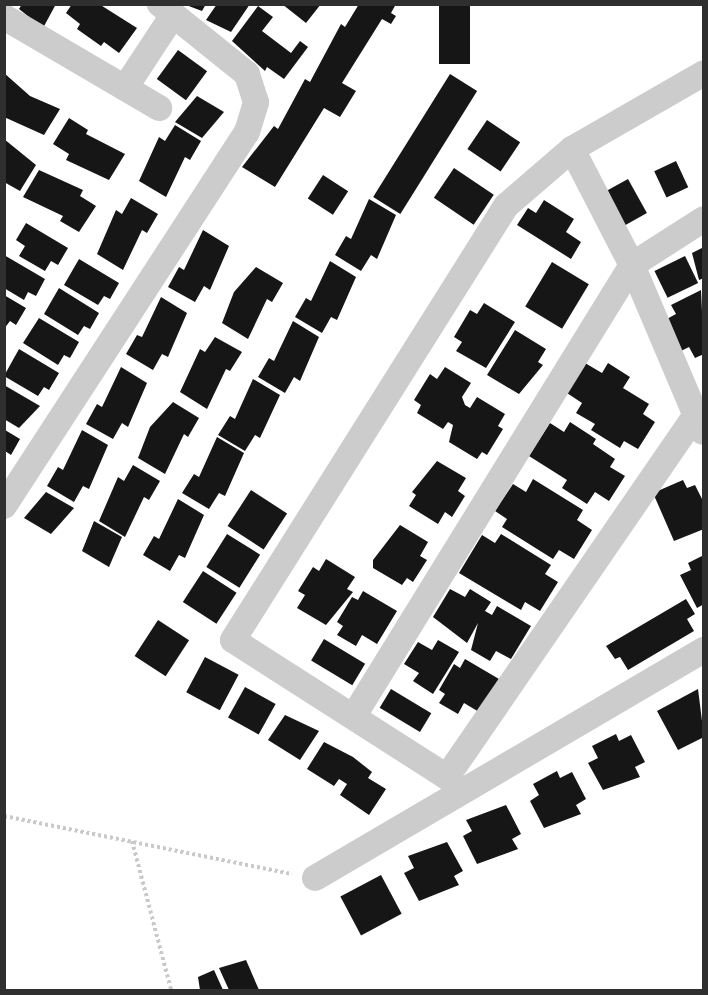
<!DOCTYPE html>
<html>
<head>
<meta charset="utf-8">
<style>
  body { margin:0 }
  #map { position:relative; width:708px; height:995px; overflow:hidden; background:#fff; font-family:"Exo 2",sans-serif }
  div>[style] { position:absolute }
  .building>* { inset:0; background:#161616; transform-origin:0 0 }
  .path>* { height:4px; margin-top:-2px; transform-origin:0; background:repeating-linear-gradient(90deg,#c9c9c9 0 3px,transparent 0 6px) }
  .street>* { height:26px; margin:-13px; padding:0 13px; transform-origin:13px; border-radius:13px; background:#ccc }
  span { translate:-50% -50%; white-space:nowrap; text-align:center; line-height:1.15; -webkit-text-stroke:6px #fff; paint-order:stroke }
  .frame { position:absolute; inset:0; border:6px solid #2f2f2f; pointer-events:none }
</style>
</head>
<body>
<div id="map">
  <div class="building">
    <i style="clip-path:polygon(22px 4px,56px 4px,43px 28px,19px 9px)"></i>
    <i style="clip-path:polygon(72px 4px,99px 4px,137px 28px,119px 53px,104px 42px,101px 46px,77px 29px,80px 24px,66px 13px)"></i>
    <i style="clip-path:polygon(193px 4px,206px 4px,202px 11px,186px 5px)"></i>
    <i style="clip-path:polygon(217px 4px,250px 4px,231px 32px,206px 20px)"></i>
    <i style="clip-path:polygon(282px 4px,321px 4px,306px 23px)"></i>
    <i style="clip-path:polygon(359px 4px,396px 4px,391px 13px,396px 16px,391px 24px,382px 19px,342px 83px,356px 91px,340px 117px,324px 108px,275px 187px,242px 167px,274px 126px,278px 129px,305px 79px,310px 82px,341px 24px,345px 27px)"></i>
    <i style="left:439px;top:4px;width:31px;height:60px"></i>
    <i style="clip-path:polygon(258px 6px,273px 17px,262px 31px,291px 53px,300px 41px,308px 47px,284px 79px,267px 67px,265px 71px,232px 41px)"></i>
    <i style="left:178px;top:50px;width:36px;height:36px;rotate:36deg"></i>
    <i style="clip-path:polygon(4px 73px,30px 96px,60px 109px,44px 135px,4px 117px)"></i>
    <i style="left:450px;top:74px;width:32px;height:145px;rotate:32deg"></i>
    <i style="clip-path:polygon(197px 96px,224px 112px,202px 138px,175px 122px)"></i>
    <i style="clip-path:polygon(69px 118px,88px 130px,86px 134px,125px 154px,109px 180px,66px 160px,69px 154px,53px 144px)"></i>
    <i style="left:487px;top:120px;width:40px;height:35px;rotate:34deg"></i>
    <i style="clip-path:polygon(175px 125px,201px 141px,190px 160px,185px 157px,166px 197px,139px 181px,159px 137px,165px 141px)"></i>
    <i style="clip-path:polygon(4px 139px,36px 165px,20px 191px,4px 182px)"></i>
    <i style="left:676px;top:161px;width:29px;height:24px;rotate:65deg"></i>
    <i style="left:454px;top:168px;width:48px;height:36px;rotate:34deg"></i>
    <i style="clip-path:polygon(39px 170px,83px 190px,80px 196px,96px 206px,79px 232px,60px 221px,63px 216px,23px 197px)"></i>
    <i style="left:323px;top:175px;width:30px;height:28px;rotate:33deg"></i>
    <i style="left:628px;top:179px;width:39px;height:29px;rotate:61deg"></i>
    <i style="clip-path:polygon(131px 198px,158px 214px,147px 233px,142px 230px,123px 270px,97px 254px,116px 210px,122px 214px)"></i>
    <i style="clip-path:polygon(369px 199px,396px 215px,377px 259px,371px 255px,361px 271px,335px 255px,346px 236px,351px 239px)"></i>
    <i style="clip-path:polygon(544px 200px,574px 219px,566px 232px,581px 242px,571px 259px,517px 225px,528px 208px,536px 213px)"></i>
    <i style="clip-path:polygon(26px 223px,68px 248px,58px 265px,51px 261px,45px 271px,19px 256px,25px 246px,16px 240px)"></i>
    <i style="clip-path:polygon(203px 230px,229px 246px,210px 290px,204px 286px,195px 302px,168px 287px,179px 267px,184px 270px)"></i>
    <i style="clip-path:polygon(704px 247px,704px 278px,699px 280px,692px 253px)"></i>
    <i style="clip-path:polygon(4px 255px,45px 279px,36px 296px,28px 292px,24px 300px,4px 288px)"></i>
    <i style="left:685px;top:256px;width:30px;height:34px;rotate:64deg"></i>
    <i style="clip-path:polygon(79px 259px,119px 283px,110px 299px,104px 296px,98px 305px,64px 285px)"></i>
    <i style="clip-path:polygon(330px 261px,356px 277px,337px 320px,331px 317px,322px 333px,295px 317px,306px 298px,311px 301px)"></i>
    <i style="left:552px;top:262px;width:43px;height:52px;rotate:31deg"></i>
    <i style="clip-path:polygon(256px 267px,283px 283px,272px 302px,267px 299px,248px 339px,222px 323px,234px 292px)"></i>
    <i style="clip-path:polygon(59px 288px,99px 313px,90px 329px,84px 326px,78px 335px,44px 314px)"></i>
    <i style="clip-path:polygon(701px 290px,704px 354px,695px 358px,689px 347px,681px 351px,665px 320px,676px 314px,671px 305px)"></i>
    <i style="clip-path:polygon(4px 295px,26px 308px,16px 325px,10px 321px,4px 329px)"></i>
    <i style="clip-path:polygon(161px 297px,187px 313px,168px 357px,162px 354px,153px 370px,126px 354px,137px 335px,142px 337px)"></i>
    <i style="clip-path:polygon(484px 303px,515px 322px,486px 368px,456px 351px,462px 342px,454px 337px,470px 310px,477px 314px)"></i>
    <i style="clip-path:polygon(39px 318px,79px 342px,70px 358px,64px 355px,58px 365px,23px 343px)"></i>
    <i style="clip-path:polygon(293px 321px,319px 337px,300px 381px,294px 377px,285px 393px,258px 377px,269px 358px,274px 361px)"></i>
    <i style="clip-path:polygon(515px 330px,546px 349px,538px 362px,543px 365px,519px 394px,487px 375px)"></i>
    <i style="clip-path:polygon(215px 337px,242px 352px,230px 371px,226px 369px,207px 409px,180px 392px,200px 349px,205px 352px)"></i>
    <i style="clip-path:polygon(19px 349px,59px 373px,49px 390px,44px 387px,38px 396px,4px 376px)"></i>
    <i style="clip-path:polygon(585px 363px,602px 373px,608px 363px,630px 377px,623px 388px,649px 404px,643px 414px,655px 422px,638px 449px,624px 441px,620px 448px,591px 430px,595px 424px,576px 413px,582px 403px,567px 393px)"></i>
    <i style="clip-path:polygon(121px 367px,147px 383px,128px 427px,122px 423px,113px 439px,86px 424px,97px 404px,102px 407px)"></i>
    <i style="clip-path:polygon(445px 367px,471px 383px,462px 397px,465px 405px,470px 408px,477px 397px,505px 414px,498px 426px,503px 429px,487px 455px,482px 452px,477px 459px,449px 442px,453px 425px,448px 422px,443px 429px,417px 413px,421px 405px,414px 400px,430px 374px,437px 379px)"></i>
    <i style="clip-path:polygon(253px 379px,280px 395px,260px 438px,255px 435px,245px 451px,218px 435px,230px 416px,235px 419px)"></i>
    <i style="clip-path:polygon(4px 385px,40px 406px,19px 428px,4px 419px)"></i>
    <i style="clip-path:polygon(173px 402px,199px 418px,188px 437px,184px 434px,165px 474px,138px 458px,150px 427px)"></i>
    <i style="clip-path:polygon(570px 422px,596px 439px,593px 444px,615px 459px,610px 467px,625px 476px,609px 501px,595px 492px,587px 504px,562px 488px,567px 480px,529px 456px,550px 423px,564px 432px)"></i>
    <i style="clip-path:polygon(5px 430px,20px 439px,11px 455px,5px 451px)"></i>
    <i style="clip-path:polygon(82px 430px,108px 445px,89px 489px,83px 486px,74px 502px,47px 486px,58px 467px,63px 470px)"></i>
    <i style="clip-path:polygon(217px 437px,244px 453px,225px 496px,219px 493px,209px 509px,182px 493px,194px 474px,199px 477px)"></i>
    <i style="clip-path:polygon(437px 461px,466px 478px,458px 491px,465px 496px,452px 517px,445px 512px,438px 524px,409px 506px,416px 495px,412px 492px)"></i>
    <i style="clip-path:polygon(133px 465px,160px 481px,149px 500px,144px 497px,125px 537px,99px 521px,118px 477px,124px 481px)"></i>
    <i style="clip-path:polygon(533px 479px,583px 510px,577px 520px,592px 530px,574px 559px,559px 550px,553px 559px,502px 527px,507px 519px,495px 511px,513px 484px,526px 492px)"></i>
    <i style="clip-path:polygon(683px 480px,687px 488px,695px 485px,704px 503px,704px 529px,674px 541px,653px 493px)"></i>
    <i style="left:251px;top:490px;width:43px;height:43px;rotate:33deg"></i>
    <i style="clip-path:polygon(46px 492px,74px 508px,51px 534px,24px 518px)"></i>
    <i style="clip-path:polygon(178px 499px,204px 515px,185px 558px,179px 555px,170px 571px,143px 555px,154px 536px,159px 539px)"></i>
    <i style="clip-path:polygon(94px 521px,122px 537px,109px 567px,82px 551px)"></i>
    <i style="clip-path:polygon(400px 525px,428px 542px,420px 556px,427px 560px,413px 582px,407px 578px,402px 585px,373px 568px,373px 560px)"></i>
    <i style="left:227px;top:534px;width:39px;height:39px;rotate:32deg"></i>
    <i style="clip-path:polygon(501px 534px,551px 565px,545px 574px,558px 582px,540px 611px,525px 602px,521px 610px,459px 573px,482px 535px,495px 543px)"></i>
    <i style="clip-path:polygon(704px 555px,704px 604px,697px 608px,680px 575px,691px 570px,688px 563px)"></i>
    <i style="clip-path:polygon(326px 559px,355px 577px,347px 589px,353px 592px,326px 625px,297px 608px,305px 595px,298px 591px,313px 567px,319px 571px)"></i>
    <i style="left:203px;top:571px;width:40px;height:37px;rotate:33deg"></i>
    <i style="clip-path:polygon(450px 589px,465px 597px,470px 589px,491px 602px,485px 611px,492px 615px,497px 606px,531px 626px,511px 659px,496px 651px,490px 661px,471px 650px,478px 623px,467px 643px,433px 617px)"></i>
    <i style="clip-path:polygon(363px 591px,397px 611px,377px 644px,362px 635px,356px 646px,337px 635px,343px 626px,337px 622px,352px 597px,358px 600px)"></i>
    <i style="clip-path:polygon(686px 599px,695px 614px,687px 619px,694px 631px,628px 670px,620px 657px,615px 659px,606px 646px)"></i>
    <i style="left:158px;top:620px;width:37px;height:43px;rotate:33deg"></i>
    <i style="left:324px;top:639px;width:48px;height:25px;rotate:31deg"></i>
    <i style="clip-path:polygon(438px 640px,459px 652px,433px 694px,413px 681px,419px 673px,404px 664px,418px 642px,432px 650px)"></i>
    <i style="left:205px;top:657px;width:38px;height:40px;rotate:28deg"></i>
    <i style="clip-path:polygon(465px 659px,499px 679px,479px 712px,464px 703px,458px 714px,439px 703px,445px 694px,439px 690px,454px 664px,460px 668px)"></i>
    <i style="left:245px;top:687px;width:35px;height:35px;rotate:29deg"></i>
    <i style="left:391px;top:689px;width:47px;height:22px;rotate:31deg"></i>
    <i style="clip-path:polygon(698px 689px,704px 737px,678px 750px,657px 711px)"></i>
    <i style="clip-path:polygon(285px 715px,319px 731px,300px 760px,268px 740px)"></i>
    <i style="clip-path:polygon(616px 734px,619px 741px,631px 735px,645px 762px,635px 767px,640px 777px,603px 790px,588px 763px,598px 758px,592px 746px)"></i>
    <i style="clip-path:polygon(324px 742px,353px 757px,372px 772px,368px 778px,386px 789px,369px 815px,340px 795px,347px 784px,339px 779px,334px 786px,307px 769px)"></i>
    <i style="clip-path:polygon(557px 771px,560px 778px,572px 772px,586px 799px,576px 805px,581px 814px,544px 828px,530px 801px,539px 795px,533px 784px)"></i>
    <i style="clip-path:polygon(506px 805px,521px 834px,512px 839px,518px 849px,477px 864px,463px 836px,472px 831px,466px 820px)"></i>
    <i style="clip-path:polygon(447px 842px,463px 871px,454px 876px,459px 885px,419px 901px,404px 873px,414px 868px,408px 856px)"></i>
    <i style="left:381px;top:875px;width:44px;height:46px;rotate:62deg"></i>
    <i style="clip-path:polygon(246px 960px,259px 990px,229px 990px,219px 968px)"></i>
    <i style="clip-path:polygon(214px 970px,223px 990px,200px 990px,198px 977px)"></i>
  </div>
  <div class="path">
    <i style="left:4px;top:816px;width:294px;rotate:11.4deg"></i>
    <i style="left:132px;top:841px;width:154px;rotate:75.3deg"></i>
  </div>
  <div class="street">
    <i style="left:4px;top:17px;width:180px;rotate:30.4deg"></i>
    <i style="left:125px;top:88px;width:87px;rotate:-56.7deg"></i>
    <i style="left:572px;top:149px;width:131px;rotate:62.7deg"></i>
    <i style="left:632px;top:265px;width:181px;rotate:67deg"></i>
    <i style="left:695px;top:416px;width:438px;rotate:124.5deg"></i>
    <i style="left:447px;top:777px;width:254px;rotate:-147.4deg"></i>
    <i style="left:233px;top:640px;width:513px;rotate:-57.83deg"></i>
    <i style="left:506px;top:206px;width:87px;rotate:-40.8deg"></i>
    <i style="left:572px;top:149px;width:152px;rotate:-29.9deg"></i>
    <i style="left:4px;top:506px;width:446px;rotate:-57deg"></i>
    <i style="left:247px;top:132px;width:31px;rotate:-73deg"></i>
    <i style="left:256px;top:102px;width:29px;rotate:-108deg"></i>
    <i style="left:247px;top:74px;width:112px;rotate:-141.2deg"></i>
    <i style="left:355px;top:714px;width:528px;rotate:-58.33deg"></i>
    <i style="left:632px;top:265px;width:85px;rotate:-32.6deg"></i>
    <i style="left:315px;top:878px;width:451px;rotate:-30.4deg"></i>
  </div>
  <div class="frame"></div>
</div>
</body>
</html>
